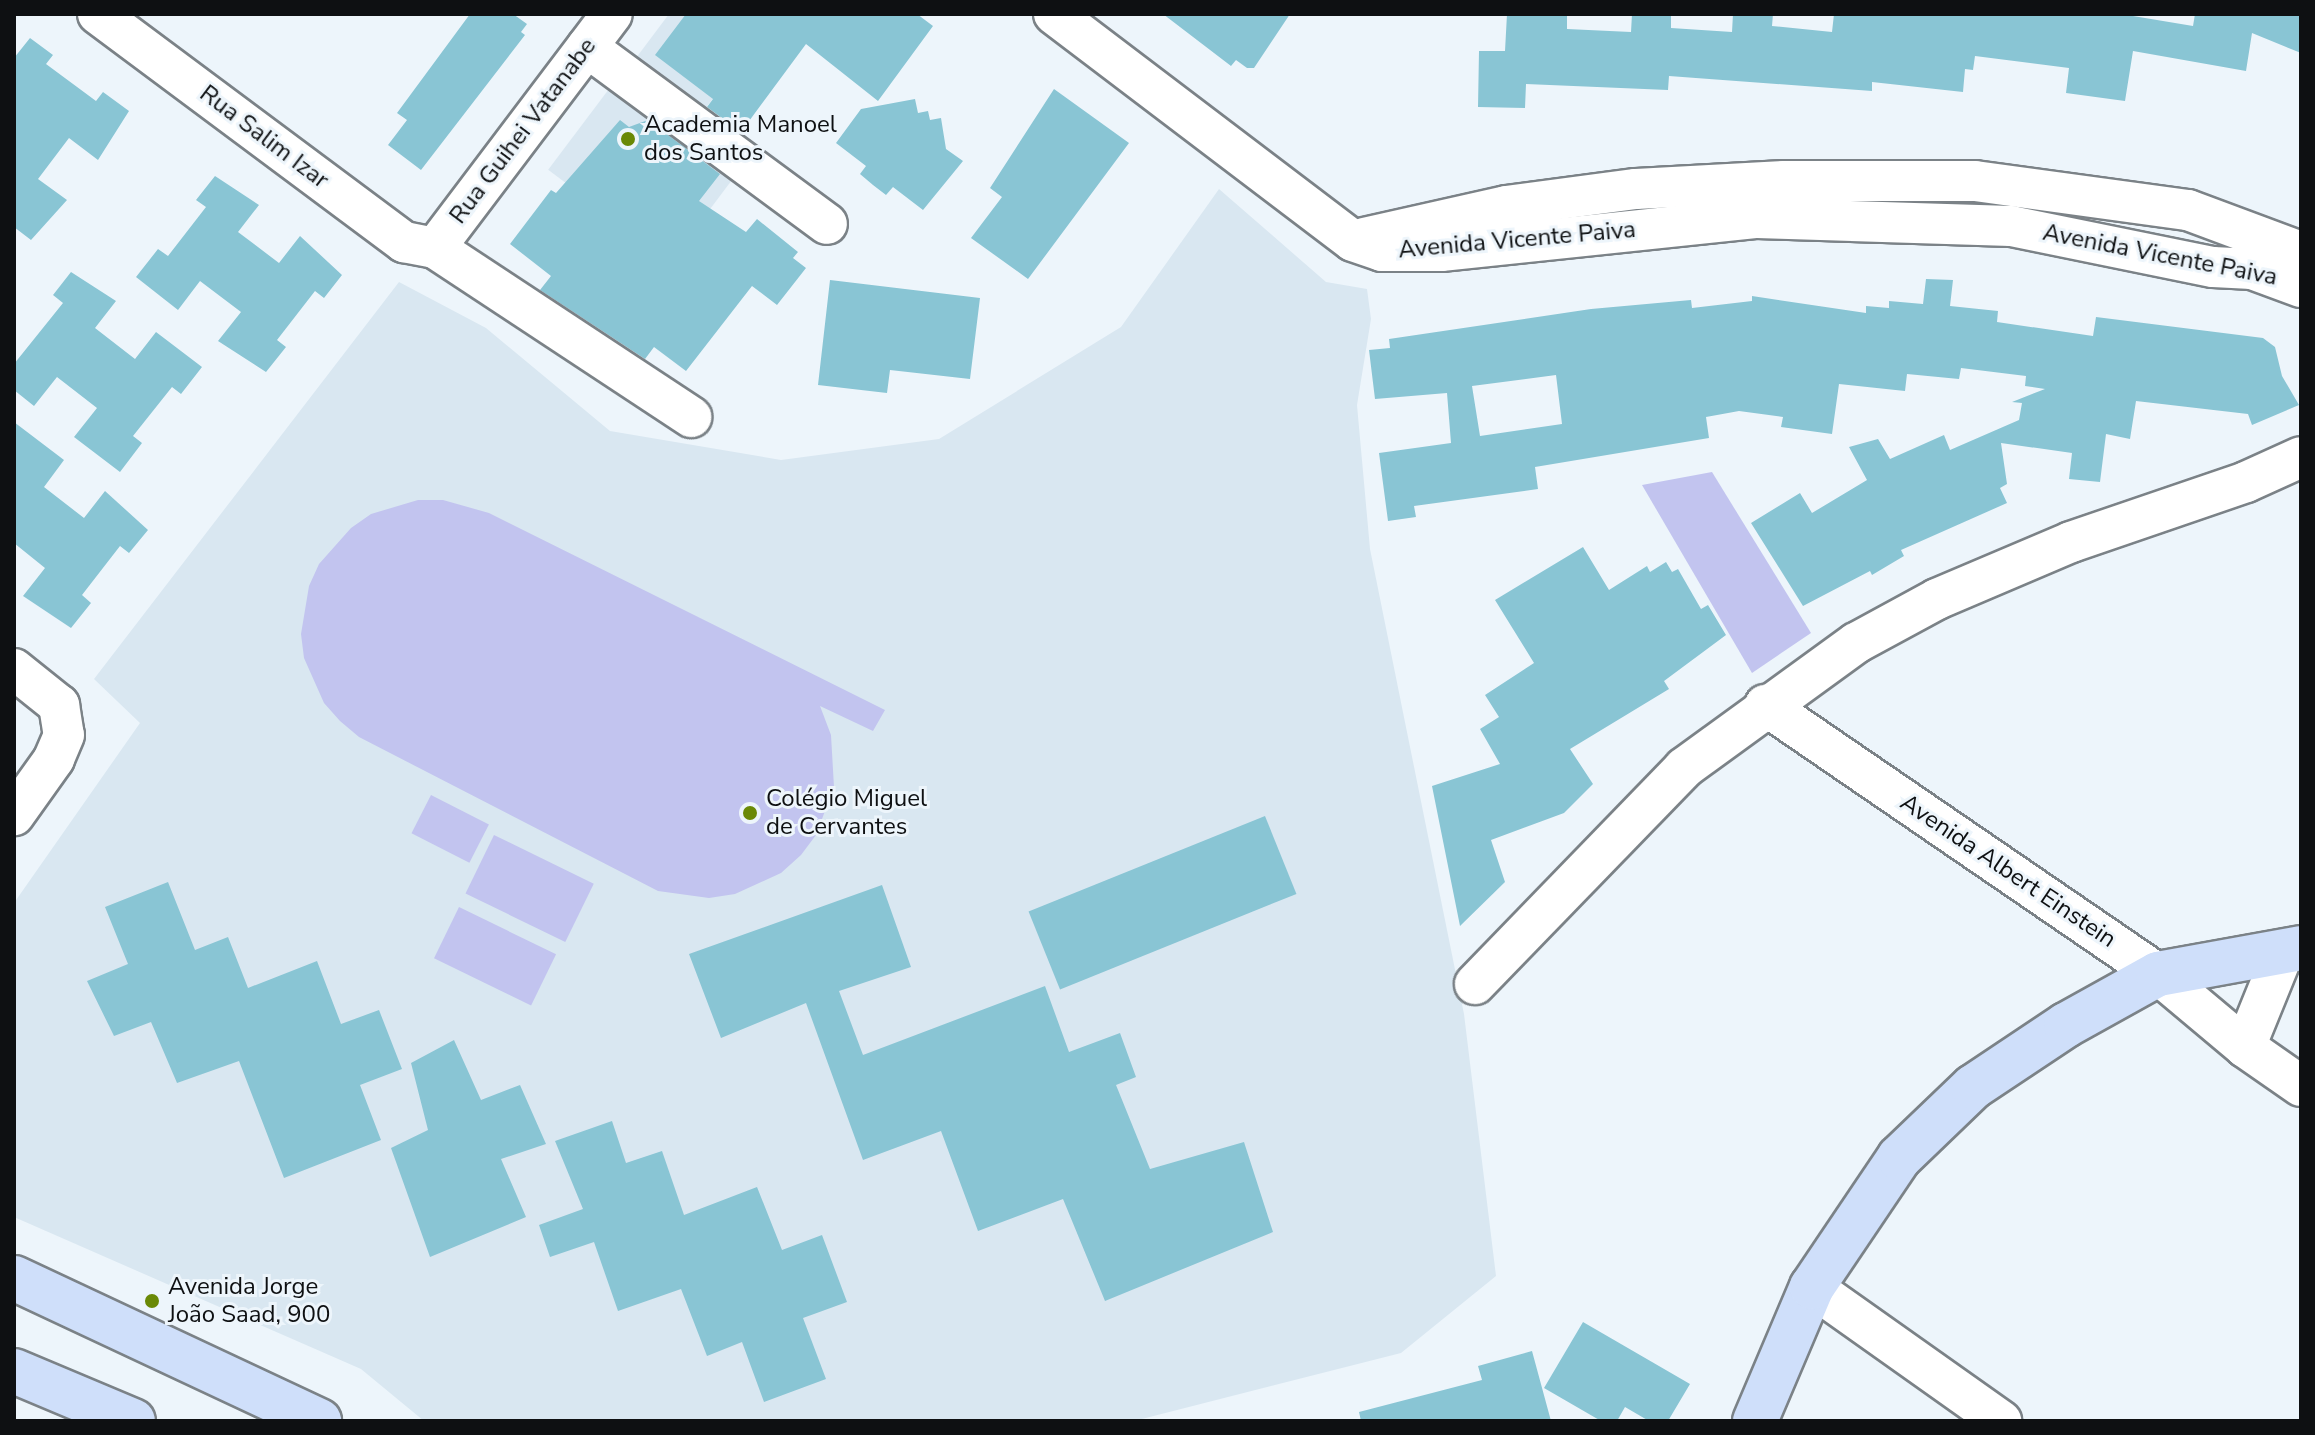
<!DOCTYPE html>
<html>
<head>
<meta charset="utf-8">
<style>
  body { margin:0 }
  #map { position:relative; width:2315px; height:1435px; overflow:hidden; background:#edf5fb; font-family:"Nunito Sans",sans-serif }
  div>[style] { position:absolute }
  .built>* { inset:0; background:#d9e7f1; transform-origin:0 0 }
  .green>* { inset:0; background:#c2c4ef; transform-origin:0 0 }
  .building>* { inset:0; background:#89c5d4; transform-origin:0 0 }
  .roads { filter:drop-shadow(2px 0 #7b8287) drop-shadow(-2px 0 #7b8287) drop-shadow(0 2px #7b8287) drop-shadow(0 -2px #7b8287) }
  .minor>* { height:40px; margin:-20px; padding:0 20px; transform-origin:20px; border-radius:20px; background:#fff }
  .major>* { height:44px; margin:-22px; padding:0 22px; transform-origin:22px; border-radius:22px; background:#cfdffa }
  .dots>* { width:22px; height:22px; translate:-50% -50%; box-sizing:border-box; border:4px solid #edf5fb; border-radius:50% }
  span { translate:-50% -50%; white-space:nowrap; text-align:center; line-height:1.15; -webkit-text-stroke:6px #edf5fb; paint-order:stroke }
  .poi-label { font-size:24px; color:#0e1012 }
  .left { translate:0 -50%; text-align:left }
  .street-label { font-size:24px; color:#0e1012 }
  .frame { position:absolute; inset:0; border:16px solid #0e1012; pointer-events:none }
</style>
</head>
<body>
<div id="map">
  <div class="built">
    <i style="clip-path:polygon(669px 14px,749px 14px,766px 27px,702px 113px,633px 62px)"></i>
    <i style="left:615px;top:81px;width:153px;height:111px;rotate:37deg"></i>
    <i style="clip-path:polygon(1219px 189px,1326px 282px,1367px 289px,1371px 319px,1357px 405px,1370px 549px,1464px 1014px,1496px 1276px,1401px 1353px,1134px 1421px,424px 1421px,361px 1369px,14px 1217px,14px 903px,140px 723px,94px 679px,399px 282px,486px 328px,610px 431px,781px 460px,939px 439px,1121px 327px)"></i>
  </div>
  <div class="green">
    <i style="clip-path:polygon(1712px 472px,1811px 633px,1752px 673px,1642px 485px)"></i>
    <i style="clip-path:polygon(418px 500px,443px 500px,489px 513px,885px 710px,873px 731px,820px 706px,831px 735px,834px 787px,816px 835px,801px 855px,781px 873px,735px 894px,709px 898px,658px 891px,359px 737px,340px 721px,324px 703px,304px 658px,301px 634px,309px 586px,319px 564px,351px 528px,371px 514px)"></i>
    <i style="left:431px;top:795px;width:65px;height:43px;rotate:27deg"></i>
    <i style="left:494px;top:835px;width:111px;height:65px;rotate:26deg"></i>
    <i style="left:459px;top:907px;width:108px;height:57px;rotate:26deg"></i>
  </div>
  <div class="building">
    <i style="clip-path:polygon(470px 14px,513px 14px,527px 24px,521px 32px,525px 35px,421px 170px,388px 145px,407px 120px,397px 113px)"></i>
    <i style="clip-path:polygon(686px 14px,917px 14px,933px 26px,878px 101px,806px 44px,741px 132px,707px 107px,713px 99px,655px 55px)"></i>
    <i style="clip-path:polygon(1163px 14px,1290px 14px,1254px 68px,1247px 68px,1236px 60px,1231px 66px)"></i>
    <i style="clip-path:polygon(1507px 14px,1567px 14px,1567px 29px,1631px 32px,1632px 14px,1671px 14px,1671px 28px,1732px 32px,1733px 14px,1773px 14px,1772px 26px,1832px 32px,1834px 14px,2121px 14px,2193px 26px,2195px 14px,2301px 14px,2301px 53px,2252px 33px,2246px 71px,2133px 51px,2125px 101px,2066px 93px,2069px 68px,1975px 56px,1973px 70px,1965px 69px,1963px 92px,1872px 82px,1872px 91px,1669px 76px,1668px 90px,1526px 84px,1525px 108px,1478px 107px,1479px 51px,1505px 51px)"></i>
    <i style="clip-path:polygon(30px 38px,53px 55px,46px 64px,96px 101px,103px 92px,129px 111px,98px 160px,69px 138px,38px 179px,67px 200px,31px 240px,14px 227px,14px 58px)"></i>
    <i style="clip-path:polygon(1054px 89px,1129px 143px,1028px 279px,971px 238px,1002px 197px,990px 188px)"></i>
    <i style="clip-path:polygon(915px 99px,918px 113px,928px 111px,930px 120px,941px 118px,946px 149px,963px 161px,923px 210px,893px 187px,886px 195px,873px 185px,860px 174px,866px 166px,836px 143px,861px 109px)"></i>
    <i style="clip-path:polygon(620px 120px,629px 127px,648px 120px,720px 174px,699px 201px,746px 232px,757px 219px,798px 252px,793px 258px,806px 268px,777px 305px,752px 286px,686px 371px,654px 347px,645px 359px,540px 290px,551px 276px,510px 244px,551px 190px,556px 193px)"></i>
    <i style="clip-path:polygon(215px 176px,259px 205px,238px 232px,279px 263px,300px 236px,342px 275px,324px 298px,315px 291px,277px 340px,286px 347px,266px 372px,218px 341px,241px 312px,200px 281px,178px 310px,136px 277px,158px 249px,168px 256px,206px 207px,196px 200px)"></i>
    <i style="clip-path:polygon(71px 272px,116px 301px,95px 328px,135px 359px,156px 332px,202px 367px,181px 394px,172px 387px,133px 436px,142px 443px,120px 472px,74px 437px,97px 408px,57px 377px,34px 406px,14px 390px,14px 364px,63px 303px,53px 295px)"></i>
    <i style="clip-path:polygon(evenodd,1926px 279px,1953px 280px,1950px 306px,1998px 311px,1997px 322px,2093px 336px,2096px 317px,2263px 338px,2275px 347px,2282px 376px,2299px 405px,2252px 425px,2248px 414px,2136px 401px,2130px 439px,2106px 434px,2100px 482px,2069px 479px,2072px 453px,2001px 443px,2007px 484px,2000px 488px,2007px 503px,1901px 550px,1904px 556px,1872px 575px,1870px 571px,1803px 606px,1751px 523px,1800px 493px,1812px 513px,1867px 480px,1849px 447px,1878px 439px,1890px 459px,1944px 435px,1950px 450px,2019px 420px,2022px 403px,2012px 402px,2045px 389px,2025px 386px,2026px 376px,1961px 368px,1959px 379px,1907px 374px,1905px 391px,1839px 384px,1832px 434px,1781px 427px,1783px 417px,1739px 411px,1706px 417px,1709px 438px,1535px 467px,1538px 489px,1414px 506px,1416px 517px,1388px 521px,1379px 453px,1451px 443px,1447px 393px,1375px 399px,1369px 350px,1390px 348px,1389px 339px,1591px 309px,1691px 300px,1692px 308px,1752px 301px,1752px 296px,1866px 313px,1866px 306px,1889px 308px,1889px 301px,1923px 304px,1926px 279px,1556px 375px,1562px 424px,1480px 436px,1472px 386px,1556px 375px)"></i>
    <i style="clip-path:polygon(830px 280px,980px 298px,970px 379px,890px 370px,887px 393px,818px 385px)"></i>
    <i style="clip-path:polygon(14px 422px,64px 460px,44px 487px,84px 518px,105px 491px,148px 530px,129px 553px,120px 546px,82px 595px,91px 603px,71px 628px,23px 596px,45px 568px,14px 543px)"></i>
    <i style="clip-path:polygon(1583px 547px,1609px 590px,1647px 566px,1650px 572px,1666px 562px,1672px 572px,1678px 569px,1701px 609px,1708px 605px,1726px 635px,1664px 681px,1669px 689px,1570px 749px,1593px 784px,1564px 813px,1491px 840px,1505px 882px,1460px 926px,1432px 786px,1500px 764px,1480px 729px,1499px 717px,1485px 695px,1534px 663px,1495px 600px)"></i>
    <i style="left:1265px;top:816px;width:84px;height:255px;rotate:68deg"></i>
    <i style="clip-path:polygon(168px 882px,195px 950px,228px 937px,248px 988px,317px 961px,341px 1024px,379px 1010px,402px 1069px,360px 1085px,381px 1140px,284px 1178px,239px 1061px,177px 1083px,151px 1022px,114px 1036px,87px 981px,128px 964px,105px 907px)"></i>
    <i style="clip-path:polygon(882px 885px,911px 967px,839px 991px,863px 1055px,1045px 986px,1069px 1052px,1120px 1033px,1136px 1077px,1116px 1085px,1150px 1169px,1244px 1142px,1273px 1232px,1105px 1301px,1063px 1199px,978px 1231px,941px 1131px,863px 1160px,806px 1003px,721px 1038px,689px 954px)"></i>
    <i style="clip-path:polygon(454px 1040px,481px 1100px,520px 1085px,546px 1144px,501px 1159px,526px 1217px,430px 1257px,391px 1148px,428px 1130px,411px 1063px)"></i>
    <i style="clip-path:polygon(612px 1121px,626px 1163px,662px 1151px,684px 1215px,757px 1187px,782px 1250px,822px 1235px,847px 1302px,803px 1318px,826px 1379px,764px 1402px,742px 1342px,707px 1356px,681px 1289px,618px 1311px,594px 1242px,550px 1257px,539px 1225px,583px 1209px,555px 1141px)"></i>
    <i style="clip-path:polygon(1583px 1322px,1690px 1384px,1668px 1421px,1649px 1421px,1625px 1407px,1617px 1421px,1601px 1421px,1544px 1388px)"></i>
    <i style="clip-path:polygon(1532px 1351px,1551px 1421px,1361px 1421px,1359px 1412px,1482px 1380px,1478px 1366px)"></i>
  </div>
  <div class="roads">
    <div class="minor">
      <i style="left:98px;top:14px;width:382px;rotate:36.7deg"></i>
      <i style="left:404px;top:242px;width:32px;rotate:11deg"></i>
      <i style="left:435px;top:248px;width:307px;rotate:33.4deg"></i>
      <i style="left:1054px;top:14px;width:375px;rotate:37.2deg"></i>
      <i style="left:1353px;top:241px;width:31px;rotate:19deg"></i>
      <i style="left:1382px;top:251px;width:59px"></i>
      <i style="left:1441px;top:251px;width:318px;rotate:-6deg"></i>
      <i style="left:1757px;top:218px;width:254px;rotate:1.8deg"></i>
      <i style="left:2011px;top:226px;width:206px;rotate:11.5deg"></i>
      <i style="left:2213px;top:267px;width:39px;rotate:3deg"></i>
      <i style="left:2252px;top:269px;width:52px;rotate:20.2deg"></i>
      <i style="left:587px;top:47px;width:298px;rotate:36.4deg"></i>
      <i style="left:1364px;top:238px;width:146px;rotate:-12.7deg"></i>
      <i style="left:1506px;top:206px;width:131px;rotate:-7.5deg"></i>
      <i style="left:1636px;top:189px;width:148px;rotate:-3.1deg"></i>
      <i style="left:1784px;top:181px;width:191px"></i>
      <i style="left:1975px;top:181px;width:215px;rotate:7.8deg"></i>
      <i style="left:2188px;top:210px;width:121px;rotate:20.4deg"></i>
      <i style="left:435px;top:248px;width:293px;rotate:-52.9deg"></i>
      <i style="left:14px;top:669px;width:58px;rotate:38.7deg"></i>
      <i style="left:59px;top:705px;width:30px;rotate:81deg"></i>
      <i style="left:64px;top:735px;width:26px;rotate:113deg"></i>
      <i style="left:54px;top:759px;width:69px;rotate:125.5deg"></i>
      <i style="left:1765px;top:705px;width:476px;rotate:34.4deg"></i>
      <i style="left:2158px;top:974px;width:114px;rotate:40deg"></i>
      <i style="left:2245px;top:1047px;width:68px;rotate:34.9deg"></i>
      <i style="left:1475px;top:984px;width:301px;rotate:-45.9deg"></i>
      <i style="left:1684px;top:768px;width:213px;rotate:-36deg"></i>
      <i style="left:1856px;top:643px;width:92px;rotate:-28.5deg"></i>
      <i style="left:1937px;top:599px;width:146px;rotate:-23deg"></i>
      <i style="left:2071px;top:542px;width:185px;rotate:-18.9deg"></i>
      <i style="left:2246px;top:482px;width:60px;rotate:-24.4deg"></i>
      <i style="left:2245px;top:1047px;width:104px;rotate:-67.9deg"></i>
      <i style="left:1812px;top:1287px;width:232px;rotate:35.3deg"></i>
    </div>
    <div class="major">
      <i style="left:14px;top:1278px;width:337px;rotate:25.1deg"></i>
      <i style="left:14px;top:1371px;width:129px;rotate:22.8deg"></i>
      <i style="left:1755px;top:1421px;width:146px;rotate:-67deg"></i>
      <i style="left:1812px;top:1287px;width:156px;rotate:-56deg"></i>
      <i style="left:1899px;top:1158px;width:103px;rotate:-43.8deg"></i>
      <i style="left:1973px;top:1087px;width:112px;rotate:-33.7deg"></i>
      <i style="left:2066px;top:1025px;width:105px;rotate:-29deg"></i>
      <i style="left:2158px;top:974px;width:145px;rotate:-10.3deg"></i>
    </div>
  </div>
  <div class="dots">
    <i style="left:628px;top:139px;background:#6a8906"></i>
    <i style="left:750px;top:813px;background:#6a8906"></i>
    <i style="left:152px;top:1301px;background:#6a8906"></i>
  </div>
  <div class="poi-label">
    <span class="left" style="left:644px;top:139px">Academia Manoel<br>dos Santos</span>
    <span class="left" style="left:766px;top:813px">Colégio Miguel<br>de Cervantes</span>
    <span class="left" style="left:168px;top:1301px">Avenida Jorge<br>João Saad, 900</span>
  </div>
  <div class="street-label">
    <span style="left:523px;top:131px;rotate:-53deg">Rua Guihei Vatanabe</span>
    <span style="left:264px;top:137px;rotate:37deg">Rua Salim Izar</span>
    <span style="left:1517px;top:240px;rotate:-5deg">Avenida Vicente Paiva</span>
    <span style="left:2160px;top:255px;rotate:11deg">Avenida Vicente Paiva</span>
    <span style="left:2008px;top:871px;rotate:34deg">Avenida Albert Einstein</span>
  </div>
  <div class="frame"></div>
</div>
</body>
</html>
